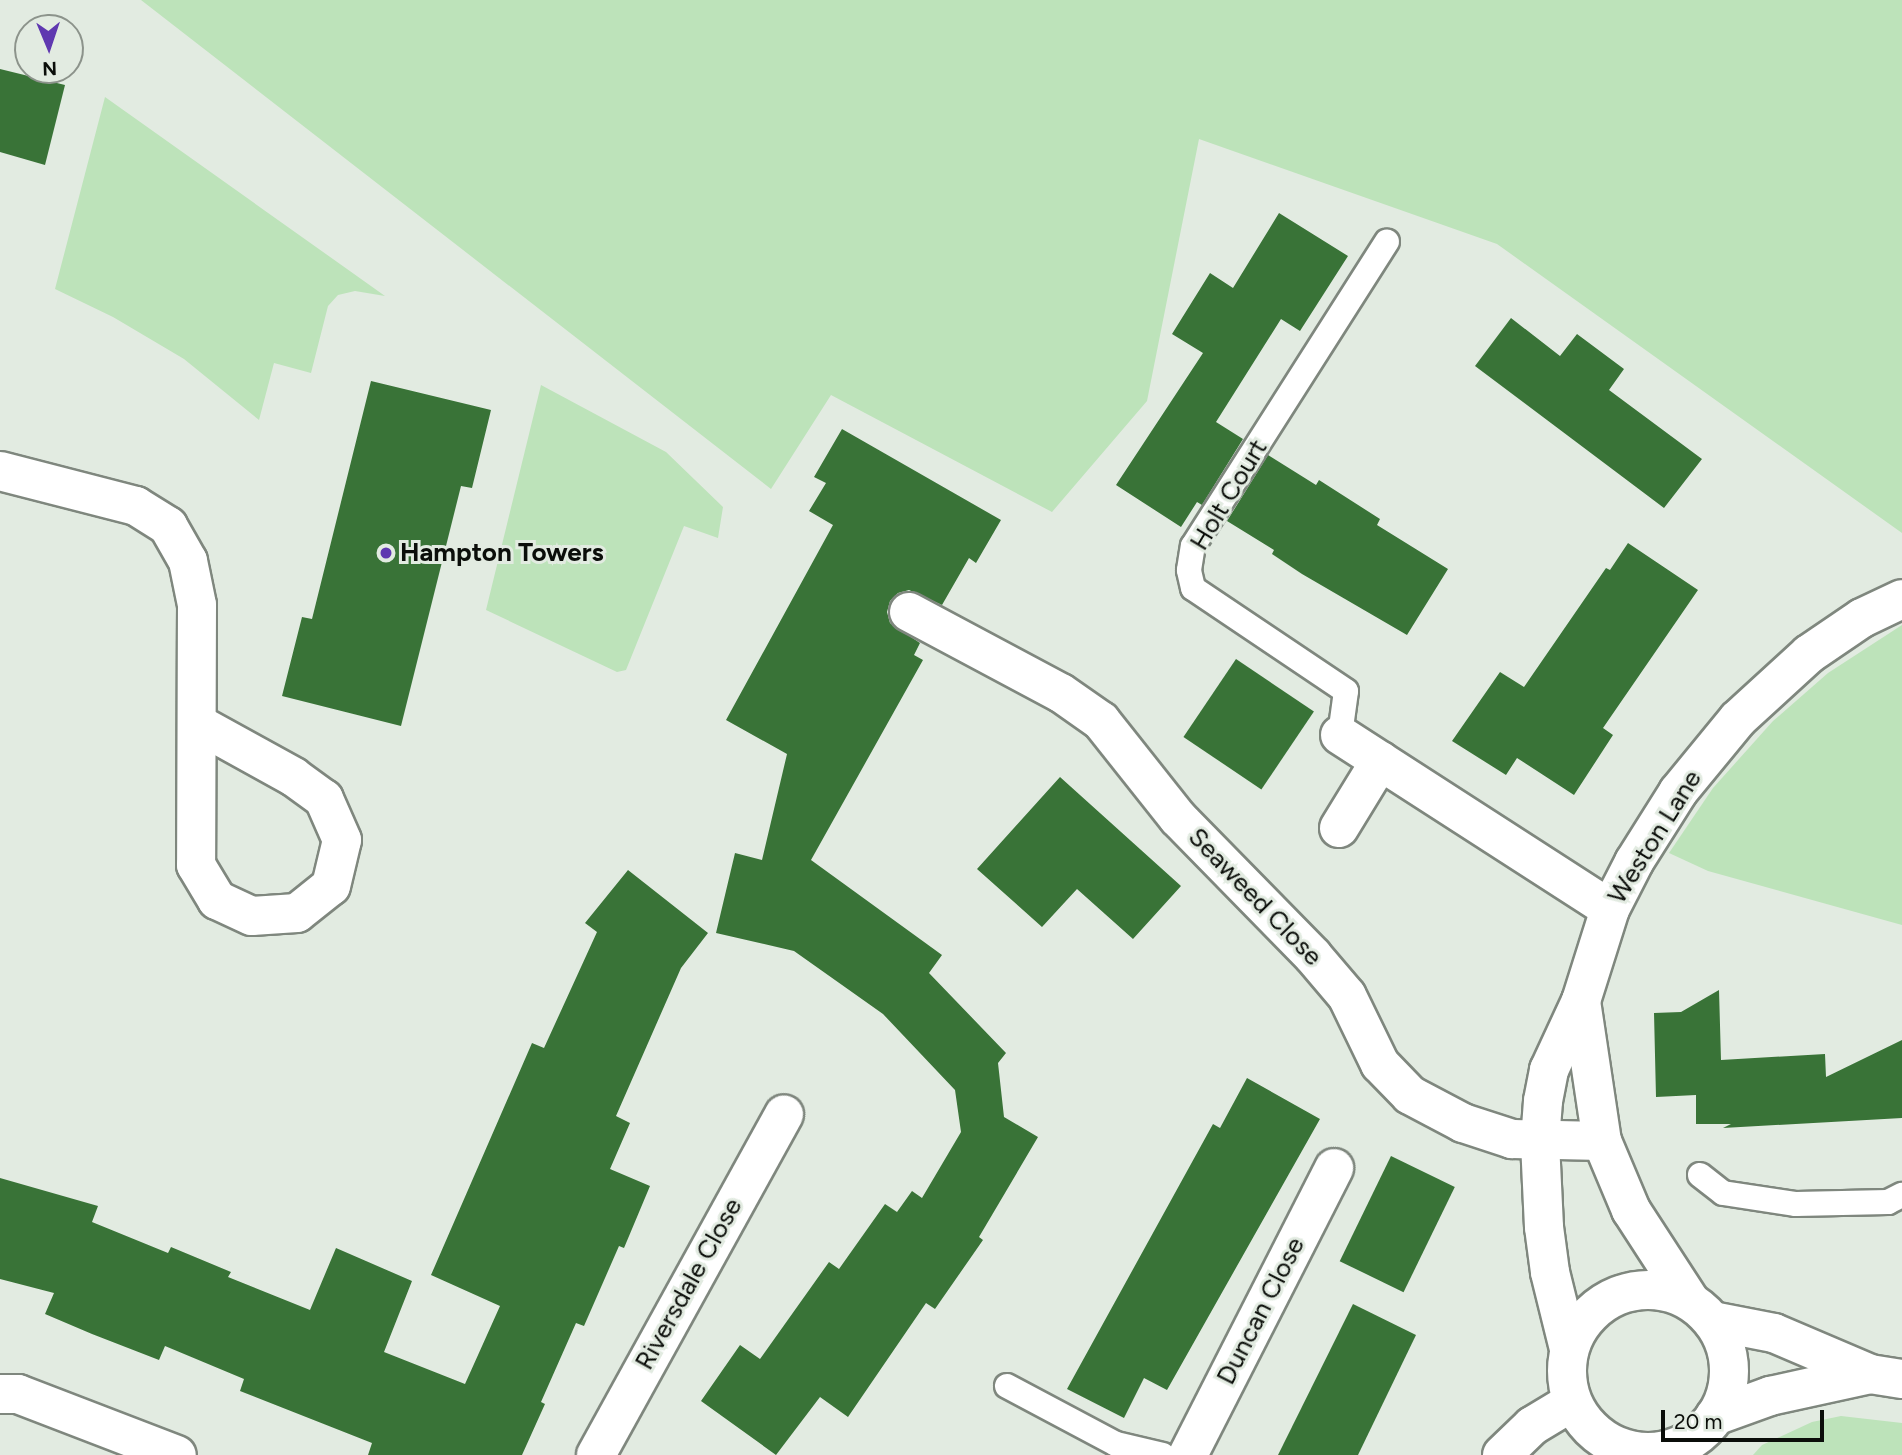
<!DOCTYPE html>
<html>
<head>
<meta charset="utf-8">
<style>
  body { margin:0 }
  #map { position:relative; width:1902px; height:1455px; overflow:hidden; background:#e2ebe1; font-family:Figtree,sans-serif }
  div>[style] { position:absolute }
  .green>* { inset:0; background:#bde3ba }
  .building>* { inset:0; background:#397337; transform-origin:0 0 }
  .roads { filter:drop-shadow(2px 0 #7f877e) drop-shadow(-2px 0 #7f877e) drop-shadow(0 2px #7f877e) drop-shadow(0 -2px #7f877e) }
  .lane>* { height:24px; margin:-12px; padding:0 12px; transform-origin:12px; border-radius:12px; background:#fff }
  .street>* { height:38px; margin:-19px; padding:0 19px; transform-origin:19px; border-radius:19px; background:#fff }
  .secondary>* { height:38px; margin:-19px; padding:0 19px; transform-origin:19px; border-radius:19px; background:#fff }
  .secondary>.ring { margin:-19px; padding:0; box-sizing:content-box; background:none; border:38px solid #fff; border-radius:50% }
  .dots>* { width:19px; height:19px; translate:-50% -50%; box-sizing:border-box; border:4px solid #e2ebe1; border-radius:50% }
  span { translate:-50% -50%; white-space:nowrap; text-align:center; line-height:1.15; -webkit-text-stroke:6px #e2ebe1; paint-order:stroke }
  .street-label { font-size:26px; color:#0b0e0a }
  .poi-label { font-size:26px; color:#0b0e0a; font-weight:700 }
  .left { translate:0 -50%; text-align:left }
  .north { position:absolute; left:14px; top:14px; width:70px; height:70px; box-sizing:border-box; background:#e2ebe1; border:2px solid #8c938b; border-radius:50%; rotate:178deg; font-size:19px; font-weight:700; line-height:28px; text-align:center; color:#0b0e0a }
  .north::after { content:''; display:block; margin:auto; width:24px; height:32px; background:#5f38b0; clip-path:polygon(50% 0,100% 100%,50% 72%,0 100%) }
  .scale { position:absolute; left:1661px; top:1410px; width:163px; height:32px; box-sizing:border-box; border:4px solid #0b0e0a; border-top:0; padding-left:9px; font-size:21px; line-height:24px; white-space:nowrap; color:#0b0e0a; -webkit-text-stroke:5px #e2ebe1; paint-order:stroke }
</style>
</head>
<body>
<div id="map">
  <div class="green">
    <i style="clip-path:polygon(141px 0,1902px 0,1902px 533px,1497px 244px,1199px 139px,1147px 401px,1052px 512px,831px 395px,771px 489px)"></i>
    <i style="clip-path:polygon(105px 97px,385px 296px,355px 291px,338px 295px,328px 306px,311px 373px,274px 363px,259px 420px,184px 359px,113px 317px,55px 289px)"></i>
    <i style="clip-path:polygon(541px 385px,666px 452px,723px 507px,718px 538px,684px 526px,626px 670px,617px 672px,486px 610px)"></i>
    <i style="clip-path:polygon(1902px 625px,1902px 925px,1708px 871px,1669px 853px,1713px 788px,1773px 721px,1828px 673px)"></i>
    <i style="clip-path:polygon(1841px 1416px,1902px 1423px,1902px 1455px,1753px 1455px,1762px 1445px,1812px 1422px)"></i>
  </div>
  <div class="building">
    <i style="clip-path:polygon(0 69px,65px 85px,45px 165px,0 152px)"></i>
    <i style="clip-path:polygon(1279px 213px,1348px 256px,1300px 331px,1281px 319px,1216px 422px,1243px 439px,1202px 505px,1197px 502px,1181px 527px,1116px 485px,1203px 353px,1172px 334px,1210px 273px,1233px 288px)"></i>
    <i style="clip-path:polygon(1511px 318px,1560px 356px,1577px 334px,1624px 369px,1609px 390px,1702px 459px,1664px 508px,1475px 366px)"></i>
    <i style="clip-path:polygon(371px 381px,491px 410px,472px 488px,461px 486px,401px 726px,282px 696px,302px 617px,312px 619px)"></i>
    <i style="clip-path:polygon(842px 429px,1001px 520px,976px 563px,969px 558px,942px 605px,909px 590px,898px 593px,890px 601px,887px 612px,890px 623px,920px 643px,914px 655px,923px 660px,811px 860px,942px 955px,929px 973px,1006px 1053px,998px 1063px,1004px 1117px,1038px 1137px,979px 1237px,983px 1240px,935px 1309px,926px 1303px,848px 1417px,820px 1397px,776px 1455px,701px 1401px,740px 1345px,760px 1359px,829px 1262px,839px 1269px,885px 1204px,897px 1212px,912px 1191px,922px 1198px,961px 1132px,955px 1090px,883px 1014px,794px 951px,716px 933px,735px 853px,762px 860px,787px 754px,726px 720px,833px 525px,809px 511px,826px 483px,814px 477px)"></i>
    <i style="clip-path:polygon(1268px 455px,1316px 485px,1319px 480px,1380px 519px,1377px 525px,1448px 569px,1407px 635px,1302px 574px,1272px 554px,1274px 550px,1227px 521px)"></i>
    <i style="clip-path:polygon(1628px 543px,1698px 590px,1603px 728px,1613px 735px,1574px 795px,1517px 758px,1506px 775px,1452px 741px,1500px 672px,1524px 687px,1606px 568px,1610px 570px)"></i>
    <i style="left:1236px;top:659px;width:94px;height:94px;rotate:34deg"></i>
    <i style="clip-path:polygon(1060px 777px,1181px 886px,1133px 939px,1077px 889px,1042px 927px,977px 869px)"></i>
    <i style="clip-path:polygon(628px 870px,708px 933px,681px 968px,616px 1116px,630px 1123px,610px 1169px,650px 1186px,624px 1248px,619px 1246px,584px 1326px,576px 1323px,541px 1402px,545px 1404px,522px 1455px,368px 1455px,372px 1443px,240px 1391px,244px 1379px,165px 1346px,159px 1360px,92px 1334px,45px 1314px,54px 1293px,0 1279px,0 1178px,98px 1206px,92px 1222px,168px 1253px,171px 1247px,231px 1272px,228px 1277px,310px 1310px,336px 1248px,412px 1281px,384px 1352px,465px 1384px,500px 1306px,431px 1275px,532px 1043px,544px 1048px,597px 932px,585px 923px)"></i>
    <i style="clip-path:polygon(1719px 990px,1721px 1060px,1825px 1054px,1826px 1077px,1902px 1040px,1902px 1118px,1723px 1128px,1731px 1124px,1696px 1124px,1696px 1095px,1656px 1097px,1654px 1013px,1681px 1012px)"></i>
    <i style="clip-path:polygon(1247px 1078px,1320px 1119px,1167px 1390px,1144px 1378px,1124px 1418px,1067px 1389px,1213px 1124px,1220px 1128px)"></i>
    <i style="left:1391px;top:1156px;width:71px;height:117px;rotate:26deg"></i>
    <i style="clip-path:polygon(1353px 1304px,1416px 1335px,1358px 1455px,1278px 1455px)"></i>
  </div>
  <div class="roads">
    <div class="lane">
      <i style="left:1340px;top:735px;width:44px;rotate:-82.2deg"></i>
      <i style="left:1346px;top:691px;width:184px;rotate:-146.1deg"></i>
      <i style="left:1193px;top:588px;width:18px;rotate:-103deg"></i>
      <i style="left:1189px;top:570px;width:24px;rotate:-81deg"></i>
      <i style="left:1193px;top:546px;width:361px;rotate:-57.5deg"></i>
      <i style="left:1700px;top:1175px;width:29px;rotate:38deg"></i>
      <i style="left:1723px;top:1193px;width:74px;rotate:8.6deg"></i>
      <i style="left:1796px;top:1204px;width:92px;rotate:-1.2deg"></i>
      <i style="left:1888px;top:1202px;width:16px;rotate:-27deg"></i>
      <i style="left:1007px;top:1386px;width:123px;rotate:28deg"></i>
      <i style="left:1116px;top:1444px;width:48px;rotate:13.2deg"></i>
    </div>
    <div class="street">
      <i style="left:0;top:471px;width:140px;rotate:14.4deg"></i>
      <i style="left:136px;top:506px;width:38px;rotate:32deg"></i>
      <i style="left:168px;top:526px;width:40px;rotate:60.3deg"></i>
      <i style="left:188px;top:561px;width:45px;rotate:78.4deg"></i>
      <i style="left:197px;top:605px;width:260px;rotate:90.2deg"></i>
      <i style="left:196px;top:865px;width:41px;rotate:59deg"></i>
      <i style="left:217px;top:900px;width:38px;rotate:25deg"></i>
      <i style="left:252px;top:916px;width:45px;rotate:-3.8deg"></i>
      <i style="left:297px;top:913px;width:43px;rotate:-38.5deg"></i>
      <i style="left:331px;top:886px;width:47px;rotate:-76.6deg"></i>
      <i style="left:342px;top:840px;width:45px;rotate:-113.7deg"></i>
      <i style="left:324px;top:799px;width:37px;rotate:-144deg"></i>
      <i style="left:294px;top:777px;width:110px;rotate:-151.1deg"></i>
      <i style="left:909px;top:612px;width:172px;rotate:28.1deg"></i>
      <i style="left:1061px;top:693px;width:49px;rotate:35deg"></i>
      <i style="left:1101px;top:721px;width:124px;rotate:51.6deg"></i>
      <i style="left:1178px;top:818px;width:193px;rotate:45.6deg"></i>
      <i style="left:1313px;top:956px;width:52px;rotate:49.6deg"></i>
      <i style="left:1347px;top:996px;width:76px;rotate:64.1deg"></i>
      <i style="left:1380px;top:1064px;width:43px;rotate:45.9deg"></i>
      <i style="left:1410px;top:1095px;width:60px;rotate:27.8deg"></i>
      <i style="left:1463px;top:1123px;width:52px;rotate:18.1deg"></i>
      <i style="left:1512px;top:1139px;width:90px;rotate:1.3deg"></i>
      <i style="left:1340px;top:735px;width:321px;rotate:32.8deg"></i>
      <i style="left:1339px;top:828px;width:79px;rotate:-58.5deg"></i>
      <i style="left:1712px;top:1321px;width:63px;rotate:11deg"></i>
      <i style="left:1774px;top:1333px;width:104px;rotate:23.1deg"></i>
      <i style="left:1870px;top:1374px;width:32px;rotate:9deg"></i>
      <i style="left:0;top:1394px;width:18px"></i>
      <i style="left:18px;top:1394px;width:170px;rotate:21deg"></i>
      <i style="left:1715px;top:1416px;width:59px;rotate:-20deg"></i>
      <i style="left:1770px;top:1396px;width:102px;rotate:-12.4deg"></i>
      <i style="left:596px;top:1455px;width:389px;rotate:-61.1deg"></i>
      <i style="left:1188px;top:1455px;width:322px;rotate:-63deg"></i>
    </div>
    <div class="secondary">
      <i style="left:1581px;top:1001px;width:142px;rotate:81.5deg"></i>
      <i style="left:1602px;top:1141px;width:75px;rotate:67.2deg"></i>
      <i style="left:1631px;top:1210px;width:108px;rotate:57deg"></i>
      <i class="ring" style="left:1567px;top:1290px;width:124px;height:124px"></i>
      <i style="left:1569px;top:1349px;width:79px;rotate:-103.9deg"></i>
      <i style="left:1550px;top:1272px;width:45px;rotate:-97.6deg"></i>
      <i style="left:1544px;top:1227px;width:86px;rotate:-92.7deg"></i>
      <i style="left:1540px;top:1141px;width:40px;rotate:-85.7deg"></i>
      <i style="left:1543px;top:1101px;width:32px;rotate:-79deg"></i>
      <i style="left:1549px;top:1070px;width:76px;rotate:-65.1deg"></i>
      <i style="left:1581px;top:1001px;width:96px;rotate:-72.5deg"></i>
      <i style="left:1610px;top:909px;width:53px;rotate:-62.9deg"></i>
      <i style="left:1634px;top:862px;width:83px;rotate:-57.8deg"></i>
      <i style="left:1678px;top:792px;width:94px;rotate:-50.6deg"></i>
      <i style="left:1738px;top:719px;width:96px;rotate:-42.5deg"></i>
      <i style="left:1809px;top:654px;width:64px;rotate:-34.2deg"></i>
      <i style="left:1862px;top:618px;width:44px;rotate:-25.4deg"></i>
      <i style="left:1502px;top:1455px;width:42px;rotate:-44deg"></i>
      <i style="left:1532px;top:1426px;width:47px;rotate:-31deg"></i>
    </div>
  </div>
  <div class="dots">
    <i style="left:386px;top:553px;background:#5f38b0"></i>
  </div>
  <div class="street-label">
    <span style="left:1229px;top:495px;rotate:-59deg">Holt Court</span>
    <span style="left:1655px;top:837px;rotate:-58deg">Weston Lane</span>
    <span style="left:1255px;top:897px;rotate:46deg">Seaweed Close</span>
    <span style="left:689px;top:1284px;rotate:-61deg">Riversdale Close</span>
    <span style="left:1261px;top:1311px;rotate:-63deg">Duncan Close</span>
  </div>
  <div class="poi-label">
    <span class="left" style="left:400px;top:553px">Hampton Towers</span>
  </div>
  <div class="north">N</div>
  <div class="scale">20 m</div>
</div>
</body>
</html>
